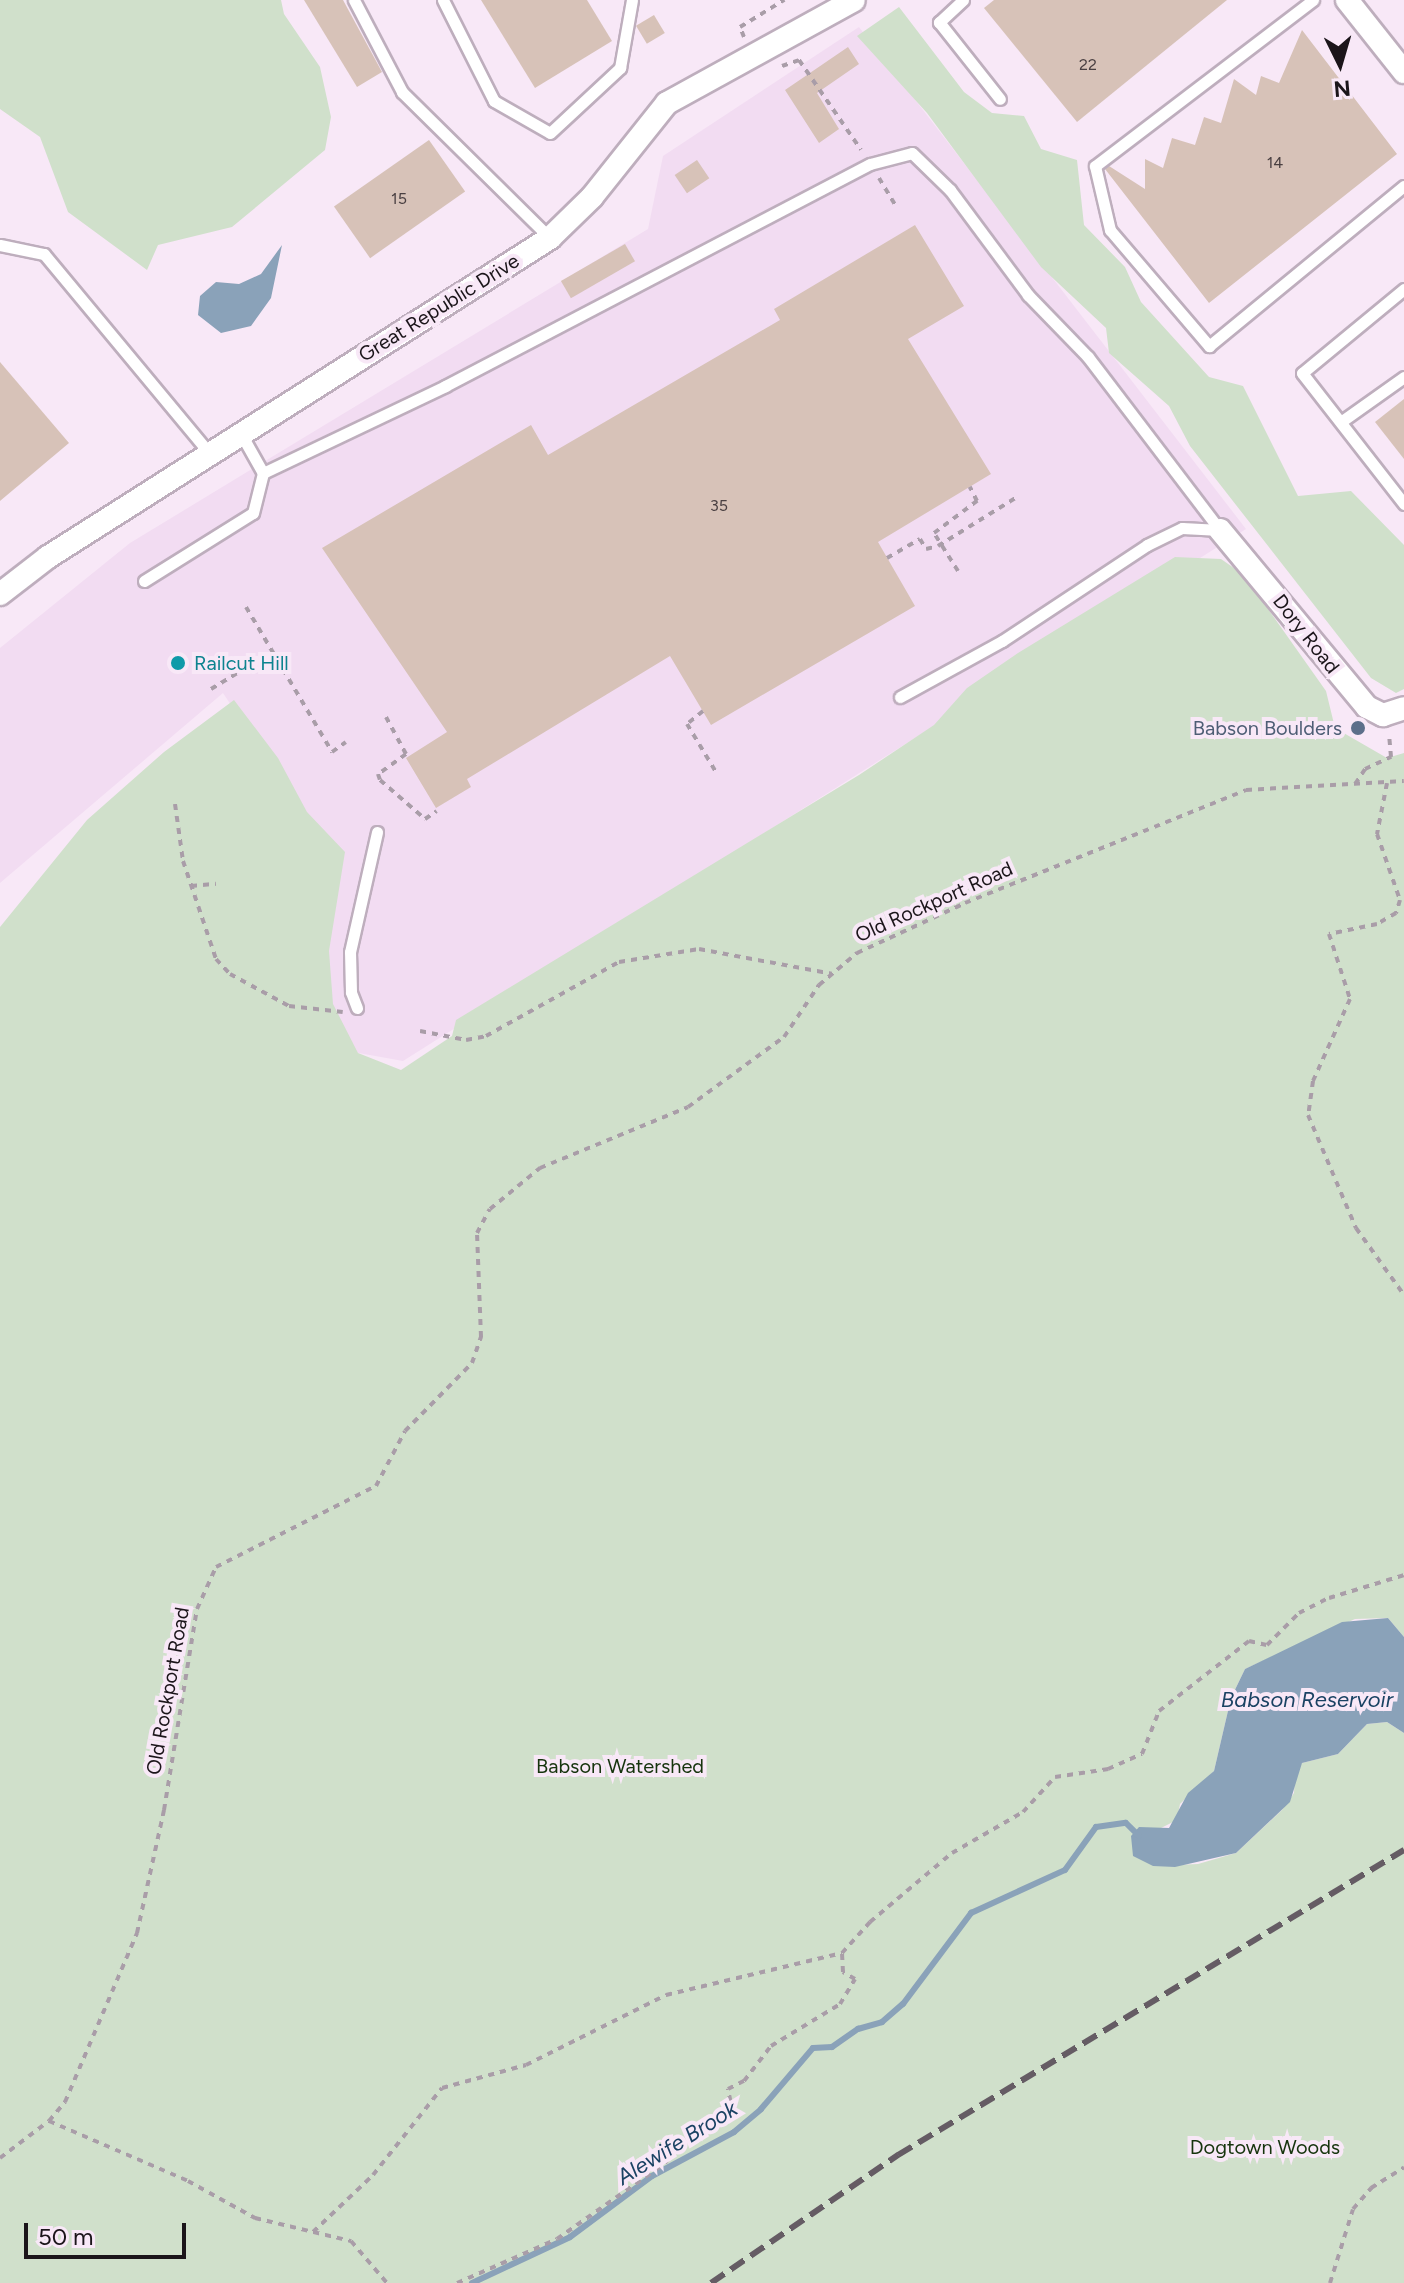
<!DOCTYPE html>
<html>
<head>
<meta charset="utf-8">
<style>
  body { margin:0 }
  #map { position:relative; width:1404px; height:2283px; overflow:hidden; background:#f8e8f7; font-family:Figtree,sans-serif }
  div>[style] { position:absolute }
  .built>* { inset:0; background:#f2dcf2 }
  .green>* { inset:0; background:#d0e0cb }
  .water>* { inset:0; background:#8aa2b9 }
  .stream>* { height:6px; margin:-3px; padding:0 3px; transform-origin:3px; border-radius:3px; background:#8aa2b9 }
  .building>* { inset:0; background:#d7c2b8; transform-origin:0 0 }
  .path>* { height:4px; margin-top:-2px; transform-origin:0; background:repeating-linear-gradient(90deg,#a99da8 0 6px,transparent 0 12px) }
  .roads { filter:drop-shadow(2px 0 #beaebd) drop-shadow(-2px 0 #beaebd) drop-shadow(0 2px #beaebd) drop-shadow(0 -2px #beaebd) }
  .lane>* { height:11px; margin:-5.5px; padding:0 5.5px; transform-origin:5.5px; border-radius:5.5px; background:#fff }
  .street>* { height:22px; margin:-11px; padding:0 11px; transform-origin:11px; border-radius:11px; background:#fff }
  .rail>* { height:6px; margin-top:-3px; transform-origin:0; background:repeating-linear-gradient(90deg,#655c64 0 16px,transparent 0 24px) }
  .dots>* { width:22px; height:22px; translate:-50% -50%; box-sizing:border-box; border:4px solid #f8e8f7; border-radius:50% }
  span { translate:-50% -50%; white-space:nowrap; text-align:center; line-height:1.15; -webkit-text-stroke:8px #f8e8f7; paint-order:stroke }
  .number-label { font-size:16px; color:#4a4042 }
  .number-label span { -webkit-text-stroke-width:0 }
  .street-label { font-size:20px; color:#1b151a }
  .culture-label { font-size:20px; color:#0d838f }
  .left { translate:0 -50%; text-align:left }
  .service-label { font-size:20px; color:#4e5e75 }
  .right { translate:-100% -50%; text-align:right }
  .park-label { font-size:20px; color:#16340d }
  .water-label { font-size:22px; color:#1a4263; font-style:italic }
  .north { position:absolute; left:1300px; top:24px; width:80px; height:80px; -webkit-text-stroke:6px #f8e8f7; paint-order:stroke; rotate:175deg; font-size:22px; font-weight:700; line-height:32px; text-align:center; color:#1b151a }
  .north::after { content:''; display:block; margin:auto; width:28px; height:36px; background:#1b151a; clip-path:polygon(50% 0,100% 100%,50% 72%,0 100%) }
  .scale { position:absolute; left:24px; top:2223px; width:162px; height:36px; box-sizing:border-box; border:4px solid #1b151a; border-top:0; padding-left:10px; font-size:24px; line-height:28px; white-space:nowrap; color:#1b151a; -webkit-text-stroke:6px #f8e8f7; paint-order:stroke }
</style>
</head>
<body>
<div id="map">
  <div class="built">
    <i style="clip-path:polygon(859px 27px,1246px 529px,403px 1061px,320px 1046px,337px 865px,223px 693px,0 883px,0 648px,130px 543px,648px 229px,663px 156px)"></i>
  </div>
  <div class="green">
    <i style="clip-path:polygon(0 0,281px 0,284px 14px,320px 67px,331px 117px,325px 150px,232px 227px,158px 245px,147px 270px,68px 212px,40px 137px,0 109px)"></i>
    <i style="clip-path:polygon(899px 7px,964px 92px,992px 113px,1024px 116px,1041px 149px,1077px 160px,1084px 225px,1125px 267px,1141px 302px,1209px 377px,1243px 386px,1298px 496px,1351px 491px,1404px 545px,1404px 689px,1396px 693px,1371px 678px,1190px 446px,1169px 406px,1109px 353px,1106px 328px,1041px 267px,927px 113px,857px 36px)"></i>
    <i style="clip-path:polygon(1175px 557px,1221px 559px,1244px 575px,1326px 691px,1335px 728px,1387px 758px,1404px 753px,1404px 1637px,1388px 1618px,1355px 1619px,1245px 1669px,1231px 1698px,1214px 1771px,1180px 1804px,1177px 1820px,1159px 1829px,1153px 1866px,1198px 1864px,1236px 1853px,1282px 1810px,1294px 1793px,1295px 1772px,1302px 1763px,1338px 1754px,1367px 1724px,1387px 1722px,1404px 1733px,1404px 2283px,0 2283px,0 927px,87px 820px,164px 752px,234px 700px,278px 758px,307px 812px,345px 852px,329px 951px,333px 1004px,358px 1053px,401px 1070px,452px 1036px,456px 1020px,859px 775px,934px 725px,967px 688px,1018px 653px)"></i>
  </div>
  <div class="water">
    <i style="clip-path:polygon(282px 245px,271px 298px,251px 326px,221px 333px,198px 315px,200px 296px,216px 282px,239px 284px,261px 274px)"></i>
    <i style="clip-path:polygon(1388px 1618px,1404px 1637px,1404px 1733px,1387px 1722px,1367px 1724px,1338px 1754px,1302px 1763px,1290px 1802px,1236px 1853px,1175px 1867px,1153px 1866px,1133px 1856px,1131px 1836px,1139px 1827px,1169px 1828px,1188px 1793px,1214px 1771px,1231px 1698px,1245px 1669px,1342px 1622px)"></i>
  </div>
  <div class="stream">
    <i style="left:472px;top:2283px;width:108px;rotate:-25.1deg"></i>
    <i style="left:570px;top:2237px;width:102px;rotate:-36.6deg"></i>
    <i style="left:652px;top:2176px;width:93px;rotate:-28.2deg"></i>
    <i style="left:734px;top:2132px;width:35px;rotate:-40deg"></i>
    <i style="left:761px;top:2109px;width:80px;rotate:-49.6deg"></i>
    <i style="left:813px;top:2048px;width:19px;rotate:-3deg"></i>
    <i style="left:832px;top:2047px;width:32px;rotate:-35deg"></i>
    <i style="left:858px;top:2029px;width:25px;rotate:-16deg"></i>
    <i style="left:882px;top:2022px;width:28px;rotate:-41deg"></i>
    <i style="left:903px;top:2004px;width:114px;rotate:-53.2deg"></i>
    <i style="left:971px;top:1913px;width:103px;rotate:-24.6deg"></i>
    <i style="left:1065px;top:1870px;width:53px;rotate:-54.2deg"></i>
    <i style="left:1096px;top:1827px;width:30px;rotate:-8deg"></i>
    <i style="left:1126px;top:1823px;width:18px;rotate:45deg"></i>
  </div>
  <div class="building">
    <i style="clip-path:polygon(304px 0,343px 0,382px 72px,357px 87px)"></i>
    <i style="clip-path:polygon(481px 0,587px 0,612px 41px,535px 88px)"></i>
    <i style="clip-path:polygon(994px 0,1227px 0,1077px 122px,984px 8px)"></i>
    <i style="left:654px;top:15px;width:21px;height:21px;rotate:59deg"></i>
    <i style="clip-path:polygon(1302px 30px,1397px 154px,1209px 303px,1105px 169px,1109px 166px,1145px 189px,1145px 159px,1163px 168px,1172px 138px,1195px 145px,1204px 117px,1221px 123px,1234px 79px,1256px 95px,1261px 76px,1279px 83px)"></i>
    <i style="clip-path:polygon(848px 47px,859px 64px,817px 93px,839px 129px,819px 143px,785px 90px)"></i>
    <i style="left:429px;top:140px;width:63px;height:116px;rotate:55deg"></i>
    <i style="left:697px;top:160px;width:22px;height:27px;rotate:56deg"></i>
    <i style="clip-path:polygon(915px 225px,964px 306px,908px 339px,991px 474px,878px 542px,915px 606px,711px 725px,670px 656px,467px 779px,471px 787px,436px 808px,406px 758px,447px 732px,322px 548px,531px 425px,548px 455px,780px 320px,774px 309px)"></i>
    <i style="left:625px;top:244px;width:20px;height:74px;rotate:60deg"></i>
    <i style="clip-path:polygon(0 362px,69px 443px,0 501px)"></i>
    <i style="clip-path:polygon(1404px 399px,1404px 459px,1375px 422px)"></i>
  </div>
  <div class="path">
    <i style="left:744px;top:37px;width:11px;rotate:-112deg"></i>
    <i style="left:740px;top:27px;width:52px;rotate:-31.5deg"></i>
    <i style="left:782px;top:66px;width:18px;rotate:-19deg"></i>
    <i style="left:799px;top:60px;width:109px;rotate:55.4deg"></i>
    <i style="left:879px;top:178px;width:31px;rotate:59deg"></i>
    <i style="left:887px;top:558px;width:38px;rotate:-30deg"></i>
    <i style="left:920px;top:539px;width:12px;rotate:59deg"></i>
    <i style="left:926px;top:549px;width:12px;rotate:-14deg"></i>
    <i style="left:938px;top:546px;width:93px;rotate:-31.8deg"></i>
    <i style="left:958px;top:571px;width:45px;rotate:-122.3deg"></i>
    <i style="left:934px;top:533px;width:54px;rotate:-36.7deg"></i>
    <i style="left:977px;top:501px;width:16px;rotate:-117deg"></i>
    <i style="left:246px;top:607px;width:169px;rotate:59.3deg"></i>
    <i style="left:332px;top:752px;width:17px;rotate:-36deg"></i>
    <i style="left:211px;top:689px;width:71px;rotate:-31.2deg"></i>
    <i style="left:703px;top:711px;width:21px;rotate:141deg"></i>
    <i style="left:687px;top:724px;width:56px;rotate:58.9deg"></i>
    <i style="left:386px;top:717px;width:42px;rotate:61.6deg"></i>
    <i style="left:406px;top:754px;width:34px;rotate:144deg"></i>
    <i style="left:378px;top:774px;width:6px;rotate:72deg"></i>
    <i style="left:380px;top:780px;width:60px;rotate:40.9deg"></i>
    <i style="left:425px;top:819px;width:14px;rotate:-34deg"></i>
    <i style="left:1387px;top:783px;width:52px;rotate:101.1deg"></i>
    <i style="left:1377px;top:834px;width:70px;rotate:70.8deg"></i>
    <i style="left:1400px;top:900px;width:14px;rotate:107deg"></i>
    <i style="left:1396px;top:913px;width:22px;rotate:150deg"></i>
    <i style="left:1377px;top:924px;width:49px;rotate:168.2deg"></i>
    <i style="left:1329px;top:934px;width:68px;rotate:72.1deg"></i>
    <i style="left:1350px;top:999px;width:90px;rotate:114.3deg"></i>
    <i style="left:1313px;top:1081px;width:34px;rotate:98deg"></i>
    <i style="left:1308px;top:1115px;width:123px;rotate:67deg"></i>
    <i style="left:1356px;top:1228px;width:82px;rotate:54.4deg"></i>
    <i style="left:1355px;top:784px;width:18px;rotate:-56deg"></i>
    <i style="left:1365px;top:769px;width:29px;rotate:-25deg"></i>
    <i style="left:1391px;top:757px;width:21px;rotate:-95deg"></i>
    <i style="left:175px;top:804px;width:58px;rotate:82deg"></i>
    <i style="left:183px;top:861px;width:103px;rotate:71.4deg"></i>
    <i style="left:216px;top:959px;width:21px;rotate:47deg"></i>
    <i style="left:230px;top:974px;width:67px;rotate:28.5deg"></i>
    <i style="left:289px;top:1006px;width:54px;rotate:6.3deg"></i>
    <i style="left:191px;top:886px;width:25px;rotate:-5deg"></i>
    <i style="left:420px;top:1031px;width:47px;rotate:11.1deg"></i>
    <i style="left:466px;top:1040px;width:20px;rotate:-11deg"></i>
    <i style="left:486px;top:1036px;width:152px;rotate:-29.1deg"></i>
    <i style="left:619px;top:962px;width:81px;rotate:-9.2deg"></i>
    <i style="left:699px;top:949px;width:135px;rotate:10.6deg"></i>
    <i style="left:49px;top:2121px;width:151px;rotate:23.3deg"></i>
    <i style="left:188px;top:2181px;width:77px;rotate:28.9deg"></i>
    <i style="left:255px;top:2218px;width:99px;rotate:13.5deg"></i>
    <i style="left:351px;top:2241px;width:55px;rotate:49.4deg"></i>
    <i style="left:0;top:2158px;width:61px;rotate:-37.1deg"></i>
    <i style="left:49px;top:2121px;width:25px;rotate:-50deg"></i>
    <i style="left:65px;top:2102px;width:184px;rotate:-66.9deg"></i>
    <i style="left:137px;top:1933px;width:126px;rotate:-77.6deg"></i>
    <i style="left:164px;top:1810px;width:204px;rotate:-80.7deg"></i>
    <i style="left:197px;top:1609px;width:46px;rotate:-65.7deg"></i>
    <i style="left:216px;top:1567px;width:179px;rotate:-26.9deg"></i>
    <i style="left:376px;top:1486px;width:62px;rotate:-62.2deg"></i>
    <i style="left:405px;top:1431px;width:95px;rotate:-45.4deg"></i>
    <i style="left:472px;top:1363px;width:28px;rotate:-71deg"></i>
    <i style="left:481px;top:1337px;width:104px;rotate:-92.2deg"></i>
    <i style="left:477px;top:1233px;width:27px;rotate:-62deg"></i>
    <i style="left:490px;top:1209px;width:65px;rotate:-39.4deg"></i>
    <i style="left:540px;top:1168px;width:160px;rotate:-22.4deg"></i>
    <i style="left:688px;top:1107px;width:119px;rotate:-36.1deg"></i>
    <i style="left:784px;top:1037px;width:63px;rotate:-56.1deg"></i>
    <i style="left:819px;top:985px;width:50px;rotate:-40.1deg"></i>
    <i style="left:857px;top:953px;width:119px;rotate:-24.8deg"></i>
    <i style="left:965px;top:903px;width:303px;rotate:-21.9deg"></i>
    <i style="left:1246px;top:790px;width:158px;rotate:-3.3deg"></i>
    <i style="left:313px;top:2232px;width:83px;rotate:-43.5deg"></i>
    <i style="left:373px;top:2175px;width:111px;rotate:-51.6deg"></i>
    <i style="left:442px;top:2088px;width:87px;rotate:-15.3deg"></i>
    <i style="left:526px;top:2065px;width:157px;rotate:-26.6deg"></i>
    <i style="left:666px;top:1995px;width:181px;rotate:-13.4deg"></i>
    <i style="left:842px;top:1953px;width:42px;rotate:-47.9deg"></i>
    <i style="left:870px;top:1922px;width:107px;rotate:-40.1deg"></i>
    <i style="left:952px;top:1853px;width:82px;rotate:-30deg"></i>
    <i style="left:1023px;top:1812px;width:47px;rotate:-47.6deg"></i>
    <i style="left:1055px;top:1777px;width:54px;rotate:-8.6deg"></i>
    <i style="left:1108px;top:1769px;width:37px;rotate:-24deg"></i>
    <i style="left:1142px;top:1754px;width:46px;rotate:-68.4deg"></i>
    <i style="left:1159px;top:1711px;width:114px;rotate:-37.9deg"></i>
    <i style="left:1249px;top:1641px;width:18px;rotate:13deg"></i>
    <i style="left:1267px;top:1645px;width:45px;rotate:-45deg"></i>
    <i style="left:1299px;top:1613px;width:34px;rotate:-27deg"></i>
    <i style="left:1329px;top:1598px;width:78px;rotate:-17deg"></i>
    <i style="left:457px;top:2283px;width:109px;rotate:-23.7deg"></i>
    <i style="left:557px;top:2239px;width:132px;rotate:-35.1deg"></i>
    <i style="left:665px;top:2163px;width:39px;rotate:-48deg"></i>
    <i style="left:691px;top:2134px;width:33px;rotate:-18deg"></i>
    <i style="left:722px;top:2124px;width:16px;rotate:-45deg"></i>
    <i style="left:733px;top:2113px;width:25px;rotate:-102deg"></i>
    <i style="left:728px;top:2089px;width:18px;rotate:-27deg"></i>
    <i style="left:744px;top:2081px;width:44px;rotate:-52.4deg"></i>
    <i style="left:771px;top:2046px;width:81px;rotate:-31.3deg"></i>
    <i style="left:840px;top:2004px;width:29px;rotate:-59deg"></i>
    <i style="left:855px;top:1979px;width:14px;rotate:-150deg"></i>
    <i style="left:843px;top:1972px;width:19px;rotate:-93deg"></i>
    <i style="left:1330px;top:2283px;width:77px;rotate:-72.7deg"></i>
    <i style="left:1353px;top:2209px;width:28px;rotate:-49deg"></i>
    <i style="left:1371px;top:2188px;width:39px;rotate:-32deg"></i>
  </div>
  <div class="roads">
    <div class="lane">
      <i style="left:354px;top:0;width:104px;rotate:62.4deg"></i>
      <i style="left:402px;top:92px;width:208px;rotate:44.6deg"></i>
      <i style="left:443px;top:0;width:113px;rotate:63.2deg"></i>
      <i style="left:494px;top:101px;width:64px;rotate:29.7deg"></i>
      <i style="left:550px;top:133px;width:96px;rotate:-42.9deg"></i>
      <i style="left:620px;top:68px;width:69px;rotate:-80deg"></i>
      <i style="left:963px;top:0;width:33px;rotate:137deg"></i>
      <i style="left:939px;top:22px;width:98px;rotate:51.6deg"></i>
      <i style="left:1313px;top:0;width:274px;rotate:142.7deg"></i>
      <i style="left:1095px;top:166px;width:66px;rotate:76.8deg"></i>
      <i style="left:1110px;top:230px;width:153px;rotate:49.5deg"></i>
      <i style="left:1209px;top:346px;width:252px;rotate:-39.4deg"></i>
      <i style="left:0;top:245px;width:45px;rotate:11.6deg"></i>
      <i style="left:44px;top:254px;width:260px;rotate:50.3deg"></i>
      <i style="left:1404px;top:289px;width:132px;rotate:140.5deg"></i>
      <i style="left:1302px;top:373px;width:166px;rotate:52.1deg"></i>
      <i style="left:1342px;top:421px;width:76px;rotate:-35.4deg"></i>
      <i style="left:263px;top:473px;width:202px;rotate:-25.5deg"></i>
      <i style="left:445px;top:386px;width:479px;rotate:-27.6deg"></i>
      <i style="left:870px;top:164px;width:43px;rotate:-14.7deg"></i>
      <i style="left:912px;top:153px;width:53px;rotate:44.2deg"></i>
      <i style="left:950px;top:190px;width:131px;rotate:53.4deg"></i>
      <i style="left:1028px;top:295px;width:86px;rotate:45.9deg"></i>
      <i style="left:1088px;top:357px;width:218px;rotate:52.7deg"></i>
      <i style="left:144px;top:581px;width:128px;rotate:-32deg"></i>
      <i style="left:253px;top:513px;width:41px;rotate:-76deg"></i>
      <i style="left:263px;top:473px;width:45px;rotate:-119.4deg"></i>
      <i style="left:900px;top:697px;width:116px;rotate:-28.8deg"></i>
      <i style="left:1002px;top:641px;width:174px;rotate:-33.5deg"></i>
      <i style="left:1147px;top:545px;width:39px;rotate:-26deg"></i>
      <i style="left:1182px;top:528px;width:38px;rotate:3deg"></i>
      <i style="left:357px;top:1008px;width:17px;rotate:-111deg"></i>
      <i style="left:351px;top:992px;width:40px;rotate:-91.4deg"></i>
      <i style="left:350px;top:952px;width:123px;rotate:-77.3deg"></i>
    </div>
    <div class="street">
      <i style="left:1347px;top:0;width:92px;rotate:51.6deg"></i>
      <i style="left:1220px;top:530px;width:230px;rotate:50.3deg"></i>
      <i style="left:1367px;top:707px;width:18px;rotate:27deg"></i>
      <i style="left:1383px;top:715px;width:22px;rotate:-18deg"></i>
      <i style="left:0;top:594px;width:61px;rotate:-37.6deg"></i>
      <i style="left:48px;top:557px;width:595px;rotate:-32.43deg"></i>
      <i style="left:550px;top:238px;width:59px;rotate:-44.3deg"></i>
      <i style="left:592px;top:197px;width:120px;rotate:-51.4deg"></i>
      <i style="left:667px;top:103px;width:213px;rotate:-28.8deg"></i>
    </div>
  </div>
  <div class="rail">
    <i style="left:711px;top:2283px;width:227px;rotate:-34.4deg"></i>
    <i style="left:898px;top:2155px;width:591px;rotate:-31.08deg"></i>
  </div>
  <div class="dots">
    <i style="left:178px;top:663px;background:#0f9aa8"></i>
    <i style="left:1358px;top:728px;background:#5c6f8a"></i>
  </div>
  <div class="number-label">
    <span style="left:1088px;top:65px">22</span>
    <span style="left:1275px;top:163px">14</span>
    <span style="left:399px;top:199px">15</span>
    <span style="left:719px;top:506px">35</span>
  </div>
  <div class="street-label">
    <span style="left:439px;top:308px;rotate:-32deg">Great Republic Drive</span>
    <span style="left:1306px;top:634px;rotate:52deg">Dory Road</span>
    <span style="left:934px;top:902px;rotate:-24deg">Old Rockport Road</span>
    <span style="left:168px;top:1691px;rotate:-80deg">Old Rockport Road</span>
  </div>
  <div class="culture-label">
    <span class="left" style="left:194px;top:663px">Railcut Hill</span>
  </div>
  <div class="service-label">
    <span class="right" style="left:1342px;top:728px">Babson Boulders</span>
  </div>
  <div class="park-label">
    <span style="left:620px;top:1766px">Babson Watershed</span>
    <span style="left:1265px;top:2147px">Dogtown Woods</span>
  </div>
  <div class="water-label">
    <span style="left:1307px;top:1700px">Babson Reservoir</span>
    <span style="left:677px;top:2143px;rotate:-32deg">Alewife Brook</span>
  </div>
  <div class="north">N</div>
  <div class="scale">50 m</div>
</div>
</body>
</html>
